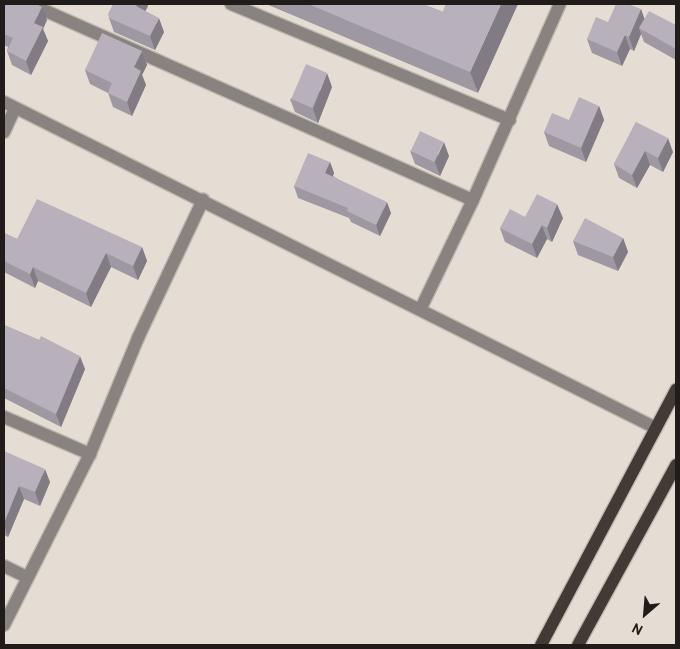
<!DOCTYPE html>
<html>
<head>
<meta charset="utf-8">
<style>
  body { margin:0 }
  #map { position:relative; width:680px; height:649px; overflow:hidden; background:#e5ddd3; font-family:Overpass,sans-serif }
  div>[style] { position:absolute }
  .roads { filter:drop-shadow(1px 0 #c1bab2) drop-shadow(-1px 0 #c1bab2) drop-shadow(0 1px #c1bab2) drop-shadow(0 -1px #c1bab2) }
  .minor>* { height:12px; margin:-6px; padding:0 6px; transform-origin:6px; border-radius:6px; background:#888380 }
  .major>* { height:12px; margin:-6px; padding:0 6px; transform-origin:6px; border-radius:6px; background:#423a35 }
  .wall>* { inset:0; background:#9e98a2 }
  .shaded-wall>* { inset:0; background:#817c84 }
  .building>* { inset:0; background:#b8b1bc; transform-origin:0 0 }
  span { translate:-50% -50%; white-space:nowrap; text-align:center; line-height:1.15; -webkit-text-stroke:4px #e5ddd3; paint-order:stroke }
  .frame { position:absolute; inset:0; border:5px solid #1f1c19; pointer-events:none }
  .north { position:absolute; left:620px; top:589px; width:50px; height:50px; -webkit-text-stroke:4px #e5ddd3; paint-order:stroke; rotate:207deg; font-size:14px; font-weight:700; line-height:20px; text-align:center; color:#1f1c19 }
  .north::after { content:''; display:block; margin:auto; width:18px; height:22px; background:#1f1c19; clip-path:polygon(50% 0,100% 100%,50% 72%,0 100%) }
</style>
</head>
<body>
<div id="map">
  <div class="roads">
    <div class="minor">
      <i style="left:30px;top:4px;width:484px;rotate:23.9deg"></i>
      <i style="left:231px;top:4px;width:302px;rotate:22.6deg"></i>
      <i style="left:4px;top:102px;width:729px;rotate:26.57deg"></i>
      <i style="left:4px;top:132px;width:26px;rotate:-65deg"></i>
      <i style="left:421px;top:308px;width:120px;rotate:-64.3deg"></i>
      <i style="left:473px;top:200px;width:214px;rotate:-66.1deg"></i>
      <i style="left:4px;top:417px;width:94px;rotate:23.3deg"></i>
      <i style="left:4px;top:566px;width:25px;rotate:26deg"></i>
      <i style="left:4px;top:625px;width:191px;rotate:-63.3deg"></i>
      <i style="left:90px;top:454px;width:126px;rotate:-67.5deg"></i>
      <i style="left:138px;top:338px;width:153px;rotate:-64.8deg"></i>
    </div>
    <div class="major">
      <i style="left:541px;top:645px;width:289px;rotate:-62.1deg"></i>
      <i style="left:578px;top:645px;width:205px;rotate:-61.4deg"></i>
    </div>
  </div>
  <div class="wall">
    <i style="clip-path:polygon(4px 4px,47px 20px,43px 29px,48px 41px,31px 75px,12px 65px,7px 51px,8px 47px,4px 45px)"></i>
    <i style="clip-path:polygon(266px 4px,423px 4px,443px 12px,446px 4px,478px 93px)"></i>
    <i style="clip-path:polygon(148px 6px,145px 11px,164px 32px,155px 50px,114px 32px,109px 18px)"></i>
    <i style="clip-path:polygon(641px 9px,644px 19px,676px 25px,676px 60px,644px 42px,641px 34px,634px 51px,630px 49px,622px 66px,592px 53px,587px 39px,608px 22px)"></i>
    <i style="clip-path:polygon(142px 51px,147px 65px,142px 75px,146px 85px,132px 116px,113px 107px,108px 93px,90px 84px,85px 70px)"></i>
    <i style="clip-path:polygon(332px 87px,318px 123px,295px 112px,290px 99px)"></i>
    <i style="clip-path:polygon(599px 106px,604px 120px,586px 162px,549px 146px,544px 132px)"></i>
    <i style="clip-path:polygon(636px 122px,673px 152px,663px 172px,650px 165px,637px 188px,619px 178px,614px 164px)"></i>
    <i style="clip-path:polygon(410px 151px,449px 156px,440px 176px,415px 164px)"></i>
    <i style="clip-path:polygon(330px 162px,334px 173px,333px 176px,391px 213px,380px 236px,351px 222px,349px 218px,298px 198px,294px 186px)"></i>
    <i style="clip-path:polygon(525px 217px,563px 218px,552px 242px,547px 239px,537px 258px,505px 242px,500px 228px)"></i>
    <i style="clip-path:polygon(4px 233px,17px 239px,142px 247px,147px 261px,138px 280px,111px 267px,91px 307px,38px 281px,35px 288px,4px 272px)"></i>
    <i style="clip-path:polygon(623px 238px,628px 252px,618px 271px,578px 255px,573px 241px)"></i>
    <i style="clip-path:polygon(4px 325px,39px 340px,85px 369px,61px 427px,4px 398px)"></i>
    <i style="clip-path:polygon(4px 451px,50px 482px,40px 506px,24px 499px,8px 537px,4px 535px)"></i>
  </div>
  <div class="shaded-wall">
    <i style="clip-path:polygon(137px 4px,147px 4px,148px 6px,141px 20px,136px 6px)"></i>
    <i style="clip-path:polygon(501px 4px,518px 4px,478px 93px,470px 72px)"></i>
    <i style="clip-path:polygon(42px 7px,47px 20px,43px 29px,48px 41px,31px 75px,26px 61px,34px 23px)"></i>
    <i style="clip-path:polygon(641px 9px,646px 23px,639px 28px,641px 34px,634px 51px,629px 37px)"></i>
    <i style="clip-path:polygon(159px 18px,164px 32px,155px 50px,150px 36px)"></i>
    <i style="clip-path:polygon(625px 35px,630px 49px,622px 66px,617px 52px)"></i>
    <i style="clip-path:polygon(142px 51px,147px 65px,142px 75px,146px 85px,132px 116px,127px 102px,134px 67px)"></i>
    <i style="clip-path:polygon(327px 73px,332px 87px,318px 123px,313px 109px)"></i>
    <i style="clip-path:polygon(599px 106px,604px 120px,586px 162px,581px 148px)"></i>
    <i style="clip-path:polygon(668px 138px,673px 152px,663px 172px,658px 158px)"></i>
    <i style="clip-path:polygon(444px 142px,449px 156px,440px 176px,435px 162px)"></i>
    <i style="clip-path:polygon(645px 151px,650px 165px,637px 188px,632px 175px)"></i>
    <i style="clip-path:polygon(330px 162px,334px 173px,329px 184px,325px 173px)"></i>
    <i style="clip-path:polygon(387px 202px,391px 213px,380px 236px,376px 225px)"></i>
    <i style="clip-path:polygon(557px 204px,563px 218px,552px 242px,547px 228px)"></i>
    <i style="clip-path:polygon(542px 225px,547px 239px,537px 258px,532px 244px)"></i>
    <i style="clip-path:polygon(623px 238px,628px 252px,618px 271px,613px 257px)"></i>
    <i style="clip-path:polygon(142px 247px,147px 261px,138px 280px,133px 266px)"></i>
    <i style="clip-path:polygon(106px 253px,111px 267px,91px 307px,86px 293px)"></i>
    <i style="clip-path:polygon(33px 267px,38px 281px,35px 288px,30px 274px)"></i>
    <i style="clip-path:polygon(80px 356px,85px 369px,61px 427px,56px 414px)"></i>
    <i style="clip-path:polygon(45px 469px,50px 482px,40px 506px,35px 492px)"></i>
    <i style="clip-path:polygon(19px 486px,24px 499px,8px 537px,4px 525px,4px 523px)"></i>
  </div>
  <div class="building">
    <i style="clip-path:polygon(4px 4px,36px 4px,42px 7px,34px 23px,43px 27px,26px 61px,7px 51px,13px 38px,4px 34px)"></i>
    <i style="clip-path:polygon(113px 4px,137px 4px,136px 6px,159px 18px,150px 36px,109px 18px,108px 14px)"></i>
    <i style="clip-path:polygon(308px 4px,423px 4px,443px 12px,446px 4px,501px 4px,470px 72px)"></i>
    <i style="clip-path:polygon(616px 4px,628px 4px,641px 9px,629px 37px,625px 35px,617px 52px,587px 39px,596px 17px,608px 22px)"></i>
    <i style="clip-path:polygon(649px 11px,676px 25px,676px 49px,639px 28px)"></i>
    <i style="clip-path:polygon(102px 33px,142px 51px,134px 67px,141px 71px,127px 102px,108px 93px,112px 83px,85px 70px)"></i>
    <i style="left:306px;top:64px;width:23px;height:38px;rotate:23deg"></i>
    <i style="clip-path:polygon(579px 97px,599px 106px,581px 148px,544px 132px,552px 113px,569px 120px)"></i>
    <i style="clip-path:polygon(636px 122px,668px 138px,658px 158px,645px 151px,632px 175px,614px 164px)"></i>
    <i style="left:420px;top:131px;width:26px;height:22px;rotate:25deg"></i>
    <i style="clip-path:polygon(308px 153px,330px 162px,325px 173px,387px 202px,376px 225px,347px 211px,348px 208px,294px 186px)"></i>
    <i style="clip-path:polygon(537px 194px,557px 204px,547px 228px,542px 225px,532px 244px,500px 228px,510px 209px,525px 217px)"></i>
    <i style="clip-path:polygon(37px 199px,142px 247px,133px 266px,106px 253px,86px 293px,33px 267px,30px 274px,4px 261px,4px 233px,17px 239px)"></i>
    <i style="clip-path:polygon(585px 218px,623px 238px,613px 257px,573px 241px)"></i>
    <i style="clip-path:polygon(4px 325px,39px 340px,41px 336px,80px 356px,56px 414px,4px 388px)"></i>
    <i style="clip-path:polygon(4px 451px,45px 469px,35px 492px,19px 486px,4px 523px)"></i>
  </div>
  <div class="frame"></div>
  <div class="north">N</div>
</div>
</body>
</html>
